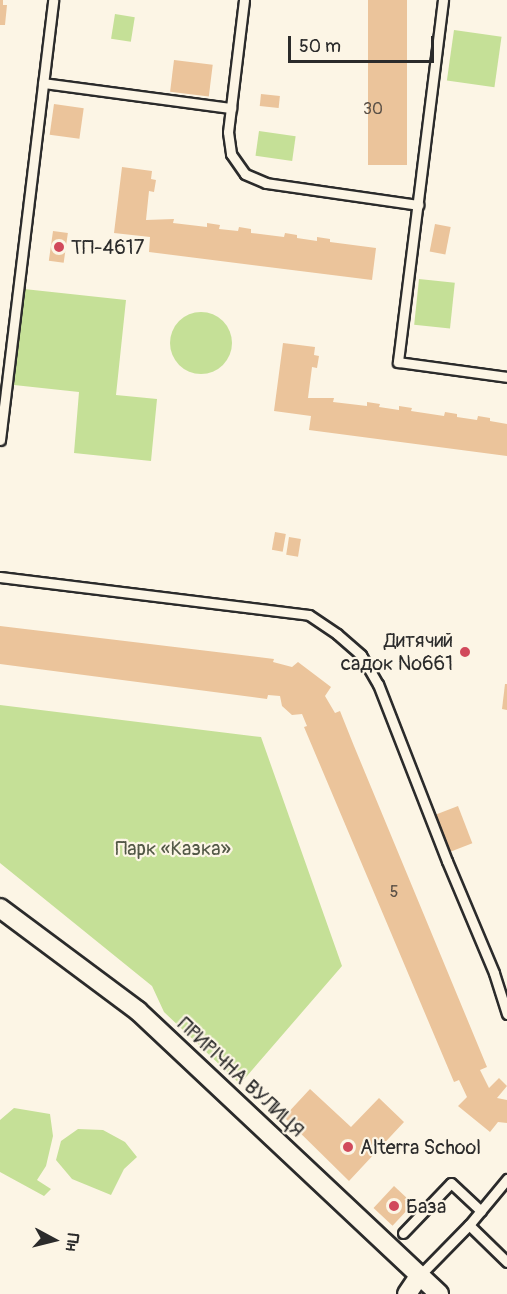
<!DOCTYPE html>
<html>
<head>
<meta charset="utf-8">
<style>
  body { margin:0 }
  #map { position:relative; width:507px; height:1294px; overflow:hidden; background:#fcf5e5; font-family:Pangolin,sans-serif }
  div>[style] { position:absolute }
  .green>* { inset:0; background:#c5e097; transform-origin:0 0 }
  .round { border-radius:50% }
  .building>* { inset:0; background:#ebc49b; transform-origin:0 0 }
  .roads { filter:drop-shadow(2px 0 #2b2b2b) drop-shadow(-2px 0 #2b2b2b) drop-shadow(0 2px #2b2b2b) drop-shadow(0 -2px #2b2b2b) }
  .service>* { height:9px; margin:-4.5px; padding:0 4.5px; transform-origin:4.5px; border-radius:4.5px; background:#fcf5e5 }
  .minor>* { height:18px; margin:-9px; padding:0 9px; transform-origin:9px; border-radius:9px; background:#fcf5e5 }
  .dots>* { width:16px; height:16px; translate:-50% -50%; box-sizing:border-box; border:3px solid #fcf5e5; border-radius:50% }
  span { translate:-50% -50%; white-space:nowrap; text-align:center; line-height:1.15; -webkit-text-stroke:4.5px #fcf5e5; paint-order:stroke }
  .number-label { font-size:16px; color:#5b5147 }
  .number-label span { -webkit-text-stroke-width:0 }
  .poi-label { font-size:20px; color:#2b2b2b }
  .left { translate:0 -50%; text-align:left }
  .right { translate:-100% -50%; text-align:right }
  .park-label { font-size:20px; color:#525846 }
  .street-label { font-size:20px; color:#2b2b2b }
  .north { position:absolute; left:24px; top:1210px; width:60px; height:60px; -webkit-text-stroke:4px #fcf5e5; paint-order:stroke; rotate:97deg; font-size:16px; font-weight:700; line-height:24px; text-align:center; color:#2b2b2b }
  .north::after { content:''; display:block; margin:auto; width:21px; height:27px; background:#2b2b2b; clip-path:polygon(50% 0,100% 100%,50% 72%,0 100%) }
  .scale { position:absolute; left:288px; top:36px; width:146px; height:27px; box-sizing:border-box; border:3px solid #2b2b2b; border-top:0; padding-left:8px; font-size:18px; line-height:21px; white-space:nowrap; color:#2b2b2b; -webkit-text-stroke:4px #fcf5e5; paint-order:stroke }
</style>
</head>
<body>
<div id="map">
  <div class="green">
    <i style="left:115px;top:14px;width:20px;height:25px;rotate:9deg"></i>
    <i style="left:454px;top:30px;width:48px;height:51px;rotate:8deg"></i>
    <i style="left:259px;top:131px;width:37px;height:25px;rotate:8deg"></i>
    <i style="left:419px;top:279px;width:36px;height:46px;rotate:6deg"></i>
    <i style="clip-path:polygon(24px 289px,126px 300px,116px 395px,157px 399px,151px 461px,74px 453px,79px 392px,14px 385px)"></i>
    <i class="round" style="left:170px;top:312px;width:62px;height:62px"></i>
    <i style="clip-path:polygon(0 705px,261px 737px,342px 966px,240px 1084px,164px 1012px,152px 986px,0 863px)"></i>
    <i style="clip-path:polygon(14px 1108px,50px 1114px,53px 1136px,46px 1166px,37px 1180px,51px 1189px,44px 1196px,0 1172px,0 1120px)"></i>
    <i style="clip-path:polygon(78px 1129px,103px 1130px,125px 1142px,137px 1157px,124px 1169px,111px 1195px,72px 1179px,56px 1160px,61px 1141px)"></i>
  </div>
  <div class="building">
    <i style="clip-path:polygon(0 0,3px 0,3px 5px,7px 5px,5px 25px,0 25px)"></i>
    <i style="left:368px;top:0;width:39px;height:165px"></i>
    <i style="left:174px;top:60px;width:39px;height:32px;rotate:7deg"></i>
    <i style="left:261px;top:94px;width:19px;height:12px;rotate:6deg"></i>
    <i style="left:54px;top:104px;width:30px;height:31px;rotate:8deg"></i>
    <i style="clip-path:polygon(122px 167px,152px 171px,151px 179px,156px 180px,154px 192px,149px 191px,146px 220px,174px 219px,173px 223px,207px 227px,207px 223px,220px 225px,219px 229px,238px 231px,239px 227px,251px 229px,251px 233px,284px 237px,285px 233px,297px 235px,297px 238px,317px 241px,317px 237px,330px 239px,330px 242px,376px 248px,372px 280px,149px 252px,150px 237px,114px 233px)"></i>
    <i style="left:435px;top:224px;width:16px;height:28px;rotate:11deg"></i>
    <i style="left:53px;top:231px;width:15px;height:30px;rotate:8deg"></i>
    <i style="clip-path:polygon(283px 343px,315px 347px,314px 355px,319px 356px,317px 368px,312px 367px,308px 398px,334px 398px,333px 402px,367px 406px,367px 402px,380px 404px,379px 407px,399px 410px,399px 406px,412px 408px,411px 411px,444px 416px,445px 412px,457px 414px,457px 417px,477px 420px,478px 416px,490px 418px,490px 421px,507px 424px,507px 456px,309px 430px,311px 416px,274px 411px)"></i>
    <i style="left:275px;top:532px;width:11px;height:18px;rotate:10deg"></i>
    <i style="left:289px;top:537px;width:12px;height:18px;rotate:9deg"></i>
    <i style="clip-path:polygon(0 626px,274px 659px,273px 662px,292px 667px,298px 662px,331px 687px,325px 696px,335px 713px,340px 711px,354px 746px,487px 1067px,480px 1070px,489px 1088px,499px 1078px,507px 1086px,497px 1098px,507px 1100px,507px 1123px,498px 1122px,490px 1132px,458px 1106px,467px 1097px,459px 1080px,454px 1082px,304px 727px,307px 726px,302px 714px,292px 715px,282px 706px,280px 696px,268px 695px,267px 699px,0 664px)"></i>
    <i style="clip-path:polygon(505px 684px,507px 684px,507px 710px,502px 709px)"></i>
    <i style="left:458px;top:806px;width:40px;height:27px;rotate:69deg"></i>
    <i style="clip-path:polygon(310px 1089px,351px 1127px,379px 1098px,404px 1122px,349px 1181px,284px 1117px)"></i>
    <i style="left:394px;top:1186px;width:26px;height:30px;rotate:43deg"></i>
  </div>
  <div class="roads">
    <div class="service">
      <i style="left:244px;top:0;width:133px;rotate:96.9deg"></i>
      <i style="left:228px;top:132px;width:22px;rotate:82deg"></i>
      <i style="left:231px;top:154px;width:24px;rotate:55deg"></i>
      <i style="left:245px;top:174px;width:23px;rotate:23deg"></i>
      <i style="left:266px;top:183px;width:154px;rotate:8.2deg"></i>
      <i style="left:443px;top:0;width:365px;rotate:97.1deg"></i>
      <i style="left:398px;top:362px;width:110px;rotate:7.8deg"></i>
      <i style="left:43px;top:83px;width:190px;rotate:7.6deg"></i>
      <i style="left:0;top:440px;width:443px;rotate:-83.1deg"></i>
      <i style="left:0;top:577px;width:311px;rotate:7deg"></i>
      <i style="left:309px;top:615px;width:34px;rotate:34deg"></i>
      <i style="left:337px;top:634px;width:32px;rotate:41deg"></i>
      <i style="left:361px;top:655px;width:34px;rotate:60deg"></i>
      <i style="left:378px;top:684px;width:190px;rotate:68.7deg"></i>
      <i style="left:447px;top:861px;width:121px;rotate:67.2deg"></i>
      <i style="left:494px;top:973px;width:43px;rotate:72.4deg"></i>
      <i style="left:469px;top:1225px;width:53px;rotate:44.2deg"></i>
      <i style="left:403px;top:1233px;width:69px;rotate:-46.2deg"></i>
      <i style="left:451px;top:1183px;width:41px;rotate:43deg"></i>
      <i style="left:419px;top:1276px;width:71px;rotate:-45.6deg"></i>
      <i style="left:469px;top:1225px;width:60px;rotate:-50.4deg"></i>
    </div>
    <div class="minor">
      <i style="left:0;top:908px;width:172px;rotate:36.7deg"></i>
      <i style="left:138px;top:1011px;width:413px;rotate:43.2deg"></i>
      <i style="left:407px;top:1294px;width:22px;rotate:-56deg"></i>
    </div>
  </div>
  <div class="dots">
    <i style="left:59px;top:247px;background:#d1495b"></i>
    <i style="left:465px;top:652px;background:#d1495b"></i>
    <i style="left:348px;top:1147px;background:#d1495b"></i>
    <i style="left:394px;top:1206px;background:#d1495b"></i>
  </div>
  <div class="number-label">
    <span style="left:373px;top:109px">30</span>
    <span style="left:394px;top:892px">5</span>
  </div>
  <div class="poi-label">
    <span class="left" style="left:71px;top:247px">ТП-4617</span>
    <span class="right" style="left:453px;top:652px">Дитячий<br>садок №661</span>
    <span class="left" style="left:360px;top:1147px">Alterra School</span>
    <span class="left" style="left:406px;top:1206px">База</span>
  </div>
  <div class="park-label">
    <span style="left:173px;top:848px">Парк «Казка»</span>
  </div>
  <div class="street-label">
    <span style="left:241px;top:1077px;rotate:43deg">ПРИРІЧНА ВУЛИЦЯ</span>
  </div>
  <div class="north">Пн</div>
  <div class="scale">50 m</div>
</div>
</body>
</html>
